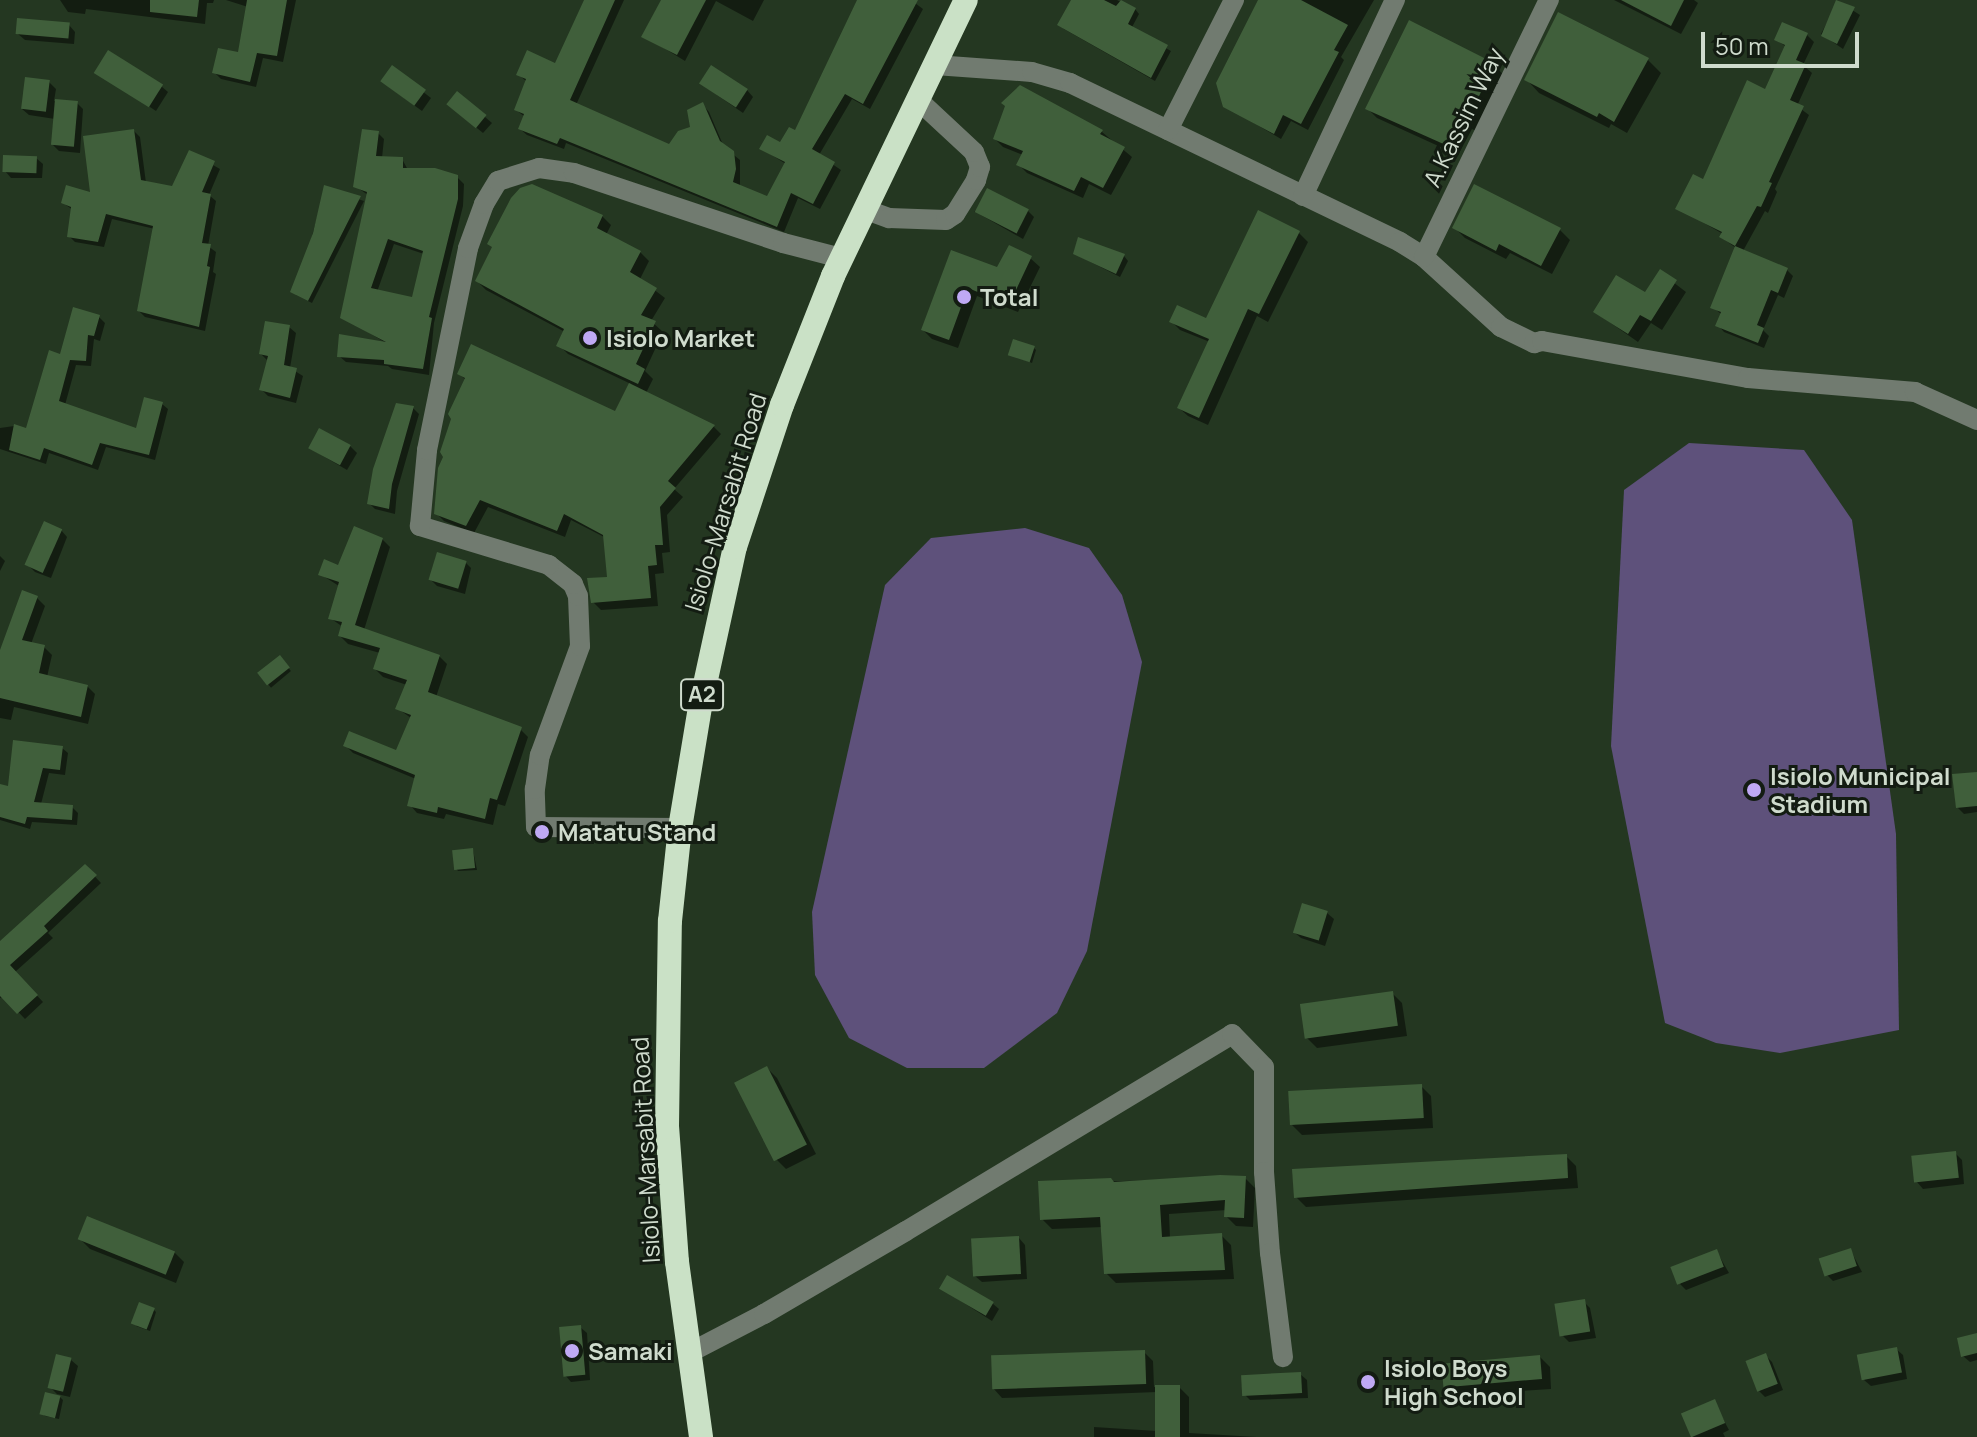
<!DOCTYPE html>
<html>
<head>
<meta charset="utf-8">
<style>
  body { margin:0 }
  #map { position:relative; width:1977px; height:1437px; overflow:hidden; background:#243721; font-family:Manrope,sans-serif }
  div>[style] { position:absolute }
  .green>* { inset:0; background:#5e517b }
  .shadow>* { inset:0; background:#0007; transform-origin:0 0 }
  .building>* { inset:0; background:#405f3b; transform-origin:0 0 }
  .minor>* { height:20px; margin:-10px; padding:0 10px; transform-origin:10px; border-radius:10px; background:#717b70 }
  .highway>* { height:24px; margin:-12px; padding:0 12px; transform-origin:12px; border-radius:12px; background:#cae1c6 }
  .dots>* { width:22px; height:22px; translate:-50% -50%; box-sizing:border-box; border:4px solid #131c12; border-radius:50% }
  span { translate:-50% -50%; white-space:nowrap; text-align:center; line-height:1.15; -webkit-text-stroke:6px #131c12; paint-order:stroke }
  .shield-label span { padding:2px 6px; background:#131c12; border:2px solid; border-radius:6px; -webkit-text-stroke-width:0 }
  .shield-label { font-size:22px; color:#cfdbcd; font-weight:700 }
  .street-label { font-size:24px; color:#cfdbcd }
  .poi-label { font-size:24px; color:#cfdbcd; font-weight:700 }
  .left { translate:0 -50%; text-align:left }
  .scale { position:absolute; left:1701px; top:32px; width:158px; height:36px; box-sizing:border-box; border:4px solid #cfdbcd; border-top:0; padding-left:10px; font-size:24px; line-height:28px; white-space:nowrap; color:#cfdbcd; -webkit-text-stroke:6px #131c12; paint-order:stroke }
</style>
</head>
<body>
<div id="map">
  <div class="green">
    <i style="clip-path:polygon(1689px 443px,1804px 450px,1852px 520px,1896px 834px,1899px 1030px,1780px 1053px,1716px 1043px,1665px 1023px,1611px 746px,1624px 490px)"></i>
    <i style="clip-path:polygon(1025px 528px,1089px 548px,1122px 595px,1142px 662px,1087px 951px,1057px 1013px,984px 1068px,907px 1068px,849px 1038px,815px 975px,812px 912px,885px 585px,931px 538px)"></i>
  </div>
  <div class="shadow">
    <i style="clip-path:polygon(60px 0,214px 0,213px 3px,207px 3px,205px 24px,86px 9px,85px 14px,68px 12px)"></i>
    <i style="clip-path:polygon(226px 0,296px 0,283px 62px,263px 58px,256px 87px,221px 79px,214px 72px,239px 55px,248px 7px)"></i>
    <i style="clip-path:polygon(586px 0,624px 0,576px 105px,670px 147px,692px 129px,703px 105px,709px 112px,724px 147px,740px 160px,740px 187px,768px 199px,786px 164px,762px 149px,781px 145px,796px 133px,860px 0,911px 0,923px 9px,870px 109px,852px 99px,819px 155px,841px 170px,820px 209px,798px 198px,784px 232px,566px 143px,564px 149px,527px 135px,520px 129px,525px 117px,516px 110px,527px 82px,518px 74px,556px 66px)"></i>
    <i style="clip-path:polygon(663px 0,764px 0,753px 21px,716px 1px,685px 61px,644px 36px)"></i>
    <i style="clip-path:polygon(1074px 0,1117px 0,1135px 9px,1139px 14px,1131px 29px,1171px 51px,1155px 81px,1064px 29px,1060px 25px)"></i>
    <i style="clip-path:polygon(1260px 0,1374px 0,1341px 57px,1344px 60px,1308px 130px,1291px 121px,1281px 139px,1225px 106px)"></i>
    <i style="clip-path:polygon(1614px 0,1694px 0,1698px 3px,1681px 34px)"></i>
    <i style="clip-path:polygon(1838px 1px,1860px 15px,1843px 49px,1821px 34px)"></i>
    <i style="clip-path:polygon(1558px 15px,1648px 60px,1661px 73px,1627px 133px,1611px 124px,1609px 128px,1539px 93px,1527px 80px)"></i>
    <i style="clip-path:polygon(69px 25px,75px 32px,74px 44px,25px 40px,18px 34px)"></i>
    <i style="clip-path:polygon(1807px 35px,1814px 42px,1803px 65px,1812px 73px,1797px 106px,1809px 115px,1775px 189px,1777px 192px,1768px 213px,1765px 211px,1743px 251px,1787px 270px,1793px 276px,1784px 298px,1778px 295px,1763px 330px,1769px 336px,1764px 348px,1724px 332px,1718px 325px,1722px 315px,1713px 307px,1736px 248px,1721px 237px,1723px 234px,1678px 208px,1704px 182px,1766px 91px,1786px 47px,1776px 39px)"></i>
    <i style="clip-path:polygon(1493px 65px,1503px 74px,1476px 131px,1472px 129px,1458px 155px,1377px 118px,1367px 108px)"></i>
    <i style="clip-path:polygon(392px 68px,431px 98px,422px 111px,389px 87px)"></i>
    <i style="clip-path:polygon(100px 74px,161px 86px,168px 92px,156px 111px)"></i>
    <i style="clip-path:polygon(49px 82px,56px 89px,54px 101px,77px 103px,83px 109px,80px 153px,59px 151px,53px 145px,55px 119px,29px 115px,22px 109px)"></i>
    <i style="clip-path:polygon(701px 84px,747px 90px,753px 97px,743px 113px)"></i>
    <i style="clip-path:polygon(1020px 88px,1102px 132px,1132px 157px,1111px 195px,1089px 184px,1083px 198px,1027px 173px,1019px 165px,1023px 155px,1003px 147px,995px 139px)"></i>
    <i style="clip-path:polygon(457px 93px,492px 123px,483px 133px,455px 110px)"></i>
    <i style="clip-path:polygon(134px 131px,140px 137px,146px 183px,174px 188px,190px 152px,220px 169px,209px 195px,216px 201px,208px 246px,216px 252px,213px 272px,216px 274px,205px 331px,145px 317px,139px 311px,155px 229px,112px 219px,104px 247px,75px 242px,69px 236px,73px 210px,63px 203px,92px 195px)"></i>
    <i style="clip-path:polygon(evenodd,378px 133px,384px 139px,382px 158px,402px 159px,408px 170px,457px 177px,464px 184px,463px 206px,434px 323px,429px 375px,392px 369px,388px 366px,346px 362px,339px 356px,386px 343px,343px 317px,368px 195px,355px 186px,378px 133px,394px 244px,424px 254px,414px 299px,377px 292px,394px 244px)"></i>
    <i style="clip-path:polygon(36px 158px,43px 164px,42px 178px,11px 178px,5px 171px)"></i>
    <i style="clip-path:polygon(325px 188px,364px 201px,312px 303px,296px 295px)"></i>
    <i style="clip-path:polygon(974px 211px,1028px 211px,1034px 217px,1023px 239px)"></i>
    <i style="clip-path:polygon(1259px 213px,1299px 233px,1308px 242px,1268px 322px,1257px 316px,1208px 425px,1188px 416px,1179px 408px,1210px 342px,1180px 330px,1172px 322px,1207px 320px)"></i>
    <i style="clip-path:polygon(602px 216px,611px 225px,606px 235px,640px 252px,649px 261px,640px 279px,665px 298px,651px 321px,663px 332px,645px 371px,653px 379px,646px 393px,714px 427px,721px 434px,674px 489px,683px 497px,667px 515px,670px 552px,662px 553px,664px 573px,655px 574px,658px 606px,601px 610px,593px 602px,609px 579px,606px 538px,571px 520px,565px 537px,488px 507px,474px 533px,444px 521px,436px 513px,466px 380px,459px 374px,616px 413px,631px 384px,568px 354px,559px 345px,565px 332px,486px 290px,477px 281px)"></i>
    <i style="clip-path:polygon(1455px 228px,1560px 230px,1570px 240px,1552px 274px,1510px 253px,1506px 259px,1465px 238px)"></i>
    <i style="clip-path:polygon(952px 252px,998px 269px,1030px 258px,1040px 267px,1018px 312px,977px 296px,958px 348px,932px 339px,923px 330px)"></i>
    <i style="clip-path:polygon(1075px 254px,1124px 256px,1128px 261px,1120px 277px)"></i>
    <i style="clip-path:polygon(1660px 272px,1686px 292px,1662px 330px,1651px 323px,1638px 342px,1595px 312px,1646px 295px)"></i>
    <i style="clip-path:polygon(99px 317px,105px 323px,100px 341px,94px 339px,91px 366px,76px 365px,65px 405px,138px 431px,162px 404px,168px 409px,155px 460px,106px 447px,98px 470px,49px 453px,46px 464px,0 449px,0 428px,14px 426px,27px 431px,61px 356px)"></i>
    <i style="clip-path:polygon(289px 327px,296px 333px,290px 368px,303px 376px,296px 403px,268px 396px,262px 390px,268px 361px,261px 354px)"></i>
    <i style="clip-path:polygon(1034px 348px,1036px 350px,1032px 363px,1010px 354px)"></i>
    <i style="clip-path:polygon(413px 408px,419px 414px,397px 491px,395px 514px,375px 509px,369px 503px)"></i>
    <i style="clip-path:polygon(350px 446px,357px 453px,347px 470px,311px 449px)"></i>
    <i style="clip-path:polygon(61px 530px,67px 537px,51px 578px,35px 572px,29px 566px)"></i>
    <i style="clip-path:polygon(382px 539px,390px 547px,364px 630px,439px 656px,447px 664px,436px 697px,520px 729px,528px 737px,505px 806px,498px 804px,493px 825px,446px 814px,444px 819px,417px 813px,410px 805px,416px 779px,353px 753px,345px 745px,397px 752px,411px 718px,397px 708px,407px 685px,383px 677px,375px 669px,380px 653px,348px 644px,340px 636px,343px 627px,330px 618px,339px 586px,320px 574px,339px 567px)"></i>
    <i style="clip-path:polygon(0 556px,5px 561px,0 571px)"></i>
    <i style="clip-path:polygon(465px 562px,471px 568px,465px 594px,437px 586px,431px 580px)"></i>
    <i style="clip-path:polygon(37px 598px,45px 606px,31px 644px,44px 647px,52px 655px,47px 677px,87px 686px,95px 694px,88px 724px,14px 707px,11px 720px,0 718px,0 659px)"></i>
    <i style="left:280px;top:658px;width:17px;height:26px;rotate:50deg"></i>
    <i style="clip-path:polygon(62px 748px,68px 753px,65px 775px,49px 773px,41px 804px,72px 807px,78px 813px,77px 825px,32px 822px,30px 829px,0 820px,0 786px,10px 788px)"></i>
    <i style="clip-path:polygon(1977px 774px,1977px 812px,1964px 814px,1957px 807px)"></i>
    <i style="clip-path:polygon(473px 850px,477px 870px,458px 871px,456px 868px)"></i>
    <i style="clip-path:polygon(85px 866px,101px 883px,48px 933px,53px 938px,15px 972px,43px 1002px,25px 1019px,4px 997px,0 998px,0 943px)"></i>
    <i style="clip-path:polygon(1327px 913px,1334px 919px,1325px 946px,1301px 938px,1294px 932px)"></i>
    <i style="clip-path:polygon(1392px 993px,1402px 1003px,1407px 1036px,1317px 1048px,1307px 1038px)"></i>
    <i style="clip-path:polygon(767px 1068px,777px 1078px,816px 1154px,786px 1169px,776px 1159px,737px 1083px)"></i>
    <i style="clip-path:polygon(1421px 1086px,1431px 1096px,1433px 1128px,1302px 1135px,1292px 1125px)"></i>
    <i style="clip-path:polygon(1955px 1153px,1962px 1160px,1964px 1184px,1923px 1189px,1917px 1182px)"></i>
    <i style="clip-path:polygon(1566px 1156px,1576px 1166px,1578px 1188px,1306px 1207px,1296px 1197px)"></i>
    <i style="clip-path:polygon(1245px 1178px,1255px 1188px,1253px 1227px,1236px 1226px,1226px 1216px,1227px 1210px,1169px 1214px,1170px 1238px,1221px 1235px,1231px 1245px,1234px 1279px,1116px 1283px,1106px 1273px,1103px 1227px,1052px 1229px,1042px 1219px,1040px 1183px)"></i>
    <i style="clip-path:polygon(1019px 1238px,1025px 1245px,1027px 1279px,982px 1282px,975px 1276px)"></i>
    <i style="clip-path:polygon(80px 1239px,174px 1252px,184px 1262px,176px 1283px,90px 1249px)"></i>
    <i style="clip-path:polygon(1851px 1251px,1862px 1272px,1833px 1281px,1826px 1274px)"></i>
    <i style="clip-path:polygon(1717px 1252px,1729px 1273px,1686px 1290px,1680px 1284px)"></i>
    <i style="clip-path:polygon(942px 1289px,992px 1303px,999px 1309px,992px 1321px)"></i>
    <i style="clip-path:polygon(1584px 1302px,1590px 1308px,1596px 1338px,1569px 1342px,1563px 1336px)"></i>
    <i style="clip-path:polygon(154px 1310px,156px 1312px,150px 1331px,136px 1326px)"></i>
    <i style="clip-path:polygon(580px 1327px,587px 1333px,590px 1380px,571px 1382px,565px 1375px)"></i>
    <i style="clip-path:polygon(1977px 1335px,1977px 1360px,1970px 1362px,1963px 1356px)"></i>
    <i style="clip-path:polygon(1896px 1349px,1903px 1355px,1907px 1379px,1871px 1386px,1864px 1380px)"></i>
    <i style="clip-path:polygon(1144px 1352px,1153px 1361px,1154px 1387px,1179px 1387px,1189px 1397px,1189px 1433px,1257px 1437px,1094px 1437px,1094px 1427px,1157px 1431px,1157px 1392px,1002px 1398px,993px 1388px)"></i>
    <i style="clip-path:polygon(1766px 1356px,1772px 1362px,1783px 1390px,1765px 1397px,1759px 1391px)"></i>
    <i style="clip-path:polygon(1540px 1357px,1550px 1367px,1551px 1389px,1454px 1395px,1444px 1384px)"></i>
    <i style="clip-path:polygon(71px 1360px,78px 1366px,70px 1397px,57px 1394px,63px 1400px,59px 1419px,45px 1416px,42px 1413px,60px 1397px,50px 1387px)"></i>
    <i style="clip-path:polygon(1300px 1374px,1307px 1380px,1308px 1398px,1250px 1400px,1244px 1394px)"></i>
    <i style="clip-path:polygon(1714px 1402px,1729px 1430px,1723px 1433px,1725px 1437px,1693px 1437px,1684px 1414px)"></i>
  </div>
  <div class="building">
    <i style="clip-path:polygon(150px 0,199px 0,197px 17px,150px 12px)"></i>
    <i style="clip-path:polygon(247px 0,287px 0,277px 56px,257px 53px,250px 82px,212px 73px,218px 48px,238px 52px)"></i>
    <i style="clip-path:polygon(584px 0,615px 0,570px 100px,669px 144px,678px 131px,690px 127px,687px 110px,703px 102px,720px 141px,734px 151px,736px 169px,733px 182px,767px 196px,785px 162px,759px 149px,767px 135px,780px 142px,789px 127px,795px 130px,857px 0,918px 0,863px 104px,845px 94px,812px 149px,835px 162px,813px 204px,791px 193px,777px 227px,560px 138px,557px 144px,518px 129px,524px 114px,514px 110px,526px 79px,516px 75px,527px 50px,555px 63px)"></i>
    <i style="clip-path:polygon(661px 0,706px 0,677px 55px,641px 37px)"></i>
    <i style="clip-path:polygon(1071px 0,1104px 0,1116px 6px,1121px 0,1136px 8px,1128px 24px,1168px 45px,1151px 78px,1057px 25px)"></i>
    <i style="clip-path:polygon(1258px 0,1301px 0,1348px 25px,1334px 50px,1339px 52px,1301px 124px,1283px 115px,1274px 134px,1223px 107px,1216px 83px)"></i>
    <i style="clip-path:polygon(1621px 0,1684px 0,1671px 26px)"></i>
    <i style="clip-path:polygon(1836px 0,1855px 7px,1837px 44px,1821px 36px)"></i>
    <i style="clip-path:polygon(1558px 12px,1649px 58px,1614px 122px,1599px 113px,1597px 117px,1524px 80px)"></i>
    <i style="left:17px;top:18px;width:53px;height:16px;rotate:5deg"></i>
    <i style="clip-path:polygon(1409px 20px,1494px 63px,1467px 123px,1462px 121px,1448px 146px,1365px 109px)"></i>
    <i style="clip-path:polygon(1782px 22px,1808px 33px,1796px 60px,1806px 64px,1790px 100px,1804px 106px,1769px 182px,1772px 183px,1761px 207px,1757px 206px,1735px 246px,1719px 237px,1722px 232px,1675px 209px,1693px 174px,1703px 179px,1747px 80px,1765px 89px,1785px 45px,1774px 40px)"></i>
    <i style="left:108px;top:50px;width:65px;height:27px;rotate:32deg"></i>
    <i style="left:392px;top:65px;width:42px;height:20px;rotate:36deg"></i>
    <i style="left:711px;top:65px;width:44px;height:22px;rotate:33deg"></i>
    <i style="left:25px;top:77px;width:25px;height:32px;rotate:7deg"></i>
    <i style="clip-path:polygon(1020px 85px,1103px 130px,1100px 134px,1125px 147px,1103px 188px,1081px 177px,1074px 191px,1016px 165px,1023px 151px,993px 139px,1005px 106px,1001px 103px)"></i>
    <i style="left:457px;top:91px;width:38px;height:17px;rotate:39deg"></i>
    <i style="left:55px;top:99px;width:23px;height:46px;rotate:5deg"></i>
    <i style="clip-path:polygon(134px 129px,141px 180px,172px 186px,189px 150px,215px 161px,202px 192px,211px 194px,202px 243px,211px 244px,207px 266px,210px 267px,199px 327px,137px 311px,153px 226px,106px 214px,98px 242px,67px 237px,71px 207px,61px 203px,66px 185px,90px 192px,83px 136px)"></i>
    <i style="clip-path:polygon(evenodd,362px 129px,379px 131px,376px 156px,403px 157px,403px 168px,435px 168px,458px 175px,458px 199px,429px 317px,432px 318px,423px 369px,384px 364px,384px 360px,337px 357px,339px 334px,386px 342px,340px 318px,367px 192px,353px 187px,362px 129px,388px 239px,423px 251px,412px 297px,371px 288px,388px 239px)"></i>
    <i style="left:3px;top:155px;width:34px;height:17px;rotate:2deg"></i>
    <i style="clip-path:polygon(532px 184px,603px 215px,597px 228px,641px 251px,630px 272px,657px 288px,641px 315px,656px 321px,636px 364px,645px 369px,638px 384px,556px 346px,564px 329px,475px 281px,492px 247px,487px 244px,511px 198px,520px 188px)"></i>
    <i style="clip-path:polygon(1474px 184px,1561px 228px,1541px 266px,1499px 244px,1496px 251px,1452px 228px)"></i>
    <i style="clip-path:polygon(324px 185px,361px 196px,308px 301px,290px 292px,313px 233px)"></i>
    <i style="left:987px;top:188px;width:47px;height:27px;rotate:27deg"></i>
    <i style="clip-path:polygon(1258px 210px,1300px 231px,1259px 314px,1248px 309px,1199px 418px,1177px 408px,1209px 339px,1169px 322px,1177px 305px,1206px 318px)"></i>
    <i style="clip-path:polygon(1078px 237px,1125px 254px,1116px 274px,1073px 254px)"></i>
    <i style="clip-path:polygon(1009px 245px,1032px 256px,1009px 305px,968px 288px,949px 340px,921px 330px,951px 250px,997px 267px)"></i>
    <i style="clip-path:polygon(1735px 246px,1788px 268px,1778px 293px,1771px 290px,1757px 325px,1764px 328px,1758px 343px,1715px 326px,1721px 312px,1710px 308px)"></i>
    <i style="clip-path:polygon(1660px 269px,1677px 280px,1651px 321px,1640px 315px,1628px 334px,1593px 312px,1616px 275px,1645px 292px)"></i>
    <i style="clip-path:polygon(73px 307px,100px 315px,94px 336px,88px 335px,86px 361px,70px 360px,59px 401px,136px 428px,144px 397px,163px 402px,149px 455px,100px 443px,92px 465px,44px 448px,40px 460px,9px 450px,14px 424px,26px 428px,49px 350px,60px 354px)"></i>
    <i style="clip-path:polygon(265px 321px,290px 325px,284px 365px,297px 368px,290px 398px,259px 390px,268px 356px,259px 354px)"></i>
    <i style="left:1013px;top:339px;width:23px;height:17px;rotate:18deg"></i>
    <i style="clip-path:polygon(471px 344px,615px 411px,629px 383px,715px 425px,668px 481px,676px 488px,660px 507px,663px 545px,655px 545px,657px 565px,648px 566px,651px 598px,591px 603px,587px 578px,607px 577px,603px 535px,564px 514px,557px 531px,480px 500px,466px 526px,434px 514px,438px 468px,443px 457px,440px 452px,451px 419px,448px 414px,465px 378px,457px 374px)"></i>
    <i style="clip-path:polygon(396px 403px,414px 406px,392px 484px,389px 509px,367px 504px,373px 469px)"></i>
    <i style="left:319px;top:428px;width:36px;height:23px;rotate:28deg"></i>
    <i style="left:44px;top:521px;width:20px;height:48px;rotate:24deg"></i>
    <i style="clip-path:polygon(354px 526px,383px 538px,355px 625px,440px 655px,428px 692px,522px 727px,497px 800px,490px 798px,485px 819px,438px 807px,437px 813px,407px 806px,415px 775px,343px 746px,349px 731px,396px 750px,411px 715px,395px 709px,407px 680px,373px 669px,380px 648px,338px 636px,342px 622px,328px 619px,339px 582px,318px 575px,324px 559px,338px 565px)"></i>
    <i style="left:437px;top:552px;width:31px;height:29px;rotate:17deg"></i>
    <i style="clip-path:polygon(22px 590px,38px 596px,22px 640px,45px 645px,39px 673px,88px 685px,81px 717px,0 698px,0 650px)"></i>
    <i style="left:280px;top:655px;width:16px;height:29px;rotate:52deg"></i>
    <i style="clip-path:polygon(13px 740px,63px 746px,60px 770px,43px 768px,34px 802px,73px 805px,72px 820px,27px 817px,25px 824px,0 817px,0 784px,8px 786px)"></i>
    <i style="clip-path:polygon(1977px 772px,1977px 806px,1956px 808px,1952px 774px)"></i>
    <i style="left:473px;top:848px;width:20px;height:21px;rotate:84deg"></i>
    <i style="clip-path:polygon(85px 864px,97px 875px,44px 926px,48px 931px,10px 965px,38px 995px,17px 1014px,0 996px,0 941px)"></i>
    <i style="left:1302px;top:903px;width:27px;height:31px;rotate:17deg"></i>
    <i style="left:1393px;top:991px;width:35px;height:94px;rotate:82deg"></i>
    <i style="left:767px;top:1066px;width:88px;height:37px;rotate:63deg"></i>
    <i style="left:1422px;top:1084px;width:34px;height:134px;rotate:87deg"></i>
    <i style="left:1956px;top:1151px;width:27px;height:45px;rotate:84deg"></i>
    <i style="clip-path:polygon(1567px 1154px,1568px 1178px,1294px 1198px,1292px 1169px)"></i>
    <i style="clip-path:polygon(1220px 1175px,1246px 1176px,1244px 1218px,1224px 1217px,1225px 1200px,1160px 1205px,1162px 1237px,1222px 1233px,1225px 1270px,1104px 1274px,1100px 1217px,1040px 1220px,1038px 1181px,1111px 1178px,1114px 1182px)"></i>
    <i style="left:87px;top:1216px;width:95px;height:25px;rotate:22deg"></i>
    <i style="left:1019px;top:1236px;width:38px;height:48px;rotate:87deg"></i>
    <i style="left:1851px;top:1248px;width:19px;height:34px;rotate:72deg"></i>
    <i style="left:1717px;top:1249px;width:19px;height:50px;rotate:69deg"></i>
    <i style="left:947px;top:1275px;width:54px;height:16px;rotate:30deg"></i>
    <i style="left:1585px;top:1299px;width:33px;height:31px;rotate:81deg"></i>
    <i style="left:139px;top:1302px;width:17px;height:23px;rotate:21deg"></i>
    <i style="left:581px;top:1325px;width:50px;height:22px;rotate:85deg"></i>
    <i style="clip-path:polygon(1977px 1333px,1977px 1353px,1961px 1357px,1957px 1338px)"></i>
    <i style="left:1897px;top:1347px;width:26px;height:41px;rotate:79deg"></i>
    <i style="left:1145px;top:1350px;width:34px;height:154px;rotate:88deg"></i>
    <i style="left:1766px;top:1353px;width:33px;height:22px;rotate:69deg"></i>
    <i style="left:56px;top:1354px;width:16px;height:35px;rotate:14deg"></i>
    <i style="left:1540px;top:1355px;width:24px;height:99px;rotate:85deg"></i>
    <i style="left:1301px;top:1372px;width:21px;height:60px;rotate:87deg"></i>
    <i style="left:1155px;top:1385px;width:25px;height:52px"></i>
    <i style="left:45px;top:1392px;width:16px;height:23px;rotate:14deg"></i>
    <i style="left:1715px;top:1399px;width:26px;height:37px;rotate:67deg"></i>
  </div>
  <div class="minor">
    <i style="left:935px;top:65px;width:97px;rotate:4.1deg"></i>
    <i style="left:1032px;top:72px;width:40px;rotate:16deg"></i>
    <i style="left:1070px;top:83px;width:366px;rotate:25.7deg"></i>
    <i style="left:1400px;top:242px;width:28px;rotate:32deg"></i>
    <i style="left:1424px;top:257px;width:104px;rotate:42.3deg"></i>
    <i style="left:1501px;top:327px;width:37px;rotate:26deg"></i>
    <i style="left:1534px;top:343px;width:8px;rotate:-14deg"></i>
    <i style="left:1542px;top:341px;width:209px;rotate:10.2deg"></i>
    <i style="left:1748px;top:378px;width:168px;rotate:4.8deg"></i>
    <i style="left:1915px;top:392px;width:68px;rotate:24.3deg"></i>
    <i style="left:1168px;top:130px;width:146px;rotate:-63.1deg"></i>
    <i style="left:1303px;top:196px;width:217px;rotate:-64.9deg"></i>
    <i style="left:864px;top:209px;width:27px;rotate:20deg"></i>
    <i style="left:889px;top:218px;width:57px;rotate:2deg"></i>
    <i style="left:946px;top:220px;width:11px;rotate:-34deg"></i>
    <i style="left:955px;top:214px;width:40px;rotate:-58deg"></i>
    <i style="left:976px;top:180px;width:14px;rotate:-73deg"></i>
    <i style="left:980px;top:167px;width:16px;rotate:-112deg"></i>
    <i style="left:974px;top:152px;width:78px;rotate:-137.1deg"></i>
    <i style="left:1424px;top:257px;width:286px;rotate:-64.1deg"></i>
    <i style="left:680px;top:828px;width:144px;rotate:-179.6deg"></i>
    <i style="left:536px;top:827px;width:38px;rotate:-92deg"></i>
    <i style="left:535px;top:789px;width:34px;rotate:-82deg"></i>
    <i style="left:540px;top:755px;width:116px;rotate:-69.8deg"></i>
    <i style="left:580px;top:646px;width:50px;rotate:-92.3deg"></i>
    <i style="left:578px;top:596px;width:13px;rotate:-113deg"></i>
    <i style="left:573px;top:584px;width:31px;rotate:-142deg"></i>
    <i style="left:549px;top:565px;width:135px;rotate:-163.2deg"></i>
    <i style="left:420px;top:526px;width:76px;rotate:-84.7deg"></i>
    <i style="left:427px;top:450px;width:206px;rotate:-78.5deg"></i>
    <i style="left:468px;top:248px;width:47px;rotate:-70deg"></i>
    <i style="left:484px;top:204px;width:27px;rotate:-59deg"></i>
    <i style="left:498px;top:181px;width:43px;rotate:-17.6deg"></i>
    <i style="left:539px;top:168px;width:35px;rotate:8deg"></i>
    <i style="left:574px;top:173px;width:220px;rotate:18.5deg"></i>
    <i style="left:783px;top:243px;width:60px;rotate:14.5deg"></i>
    <i style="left:689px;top:1353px;width:85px;rotate:-27.5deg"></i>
    <i style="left:764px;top:1314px;width:164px;rotate:-30.3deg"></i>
    <i style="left:906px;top:1231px;width:381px;rotate:-31.1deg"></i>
    <i style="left:1232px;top:1034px;width:46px;rotate:45.9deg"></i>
    <i style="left:1264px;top:1067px;width:105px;rotate:90deg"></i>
    <i style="left:1264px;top:1172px;width:81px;rotate:85.8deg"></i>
    <i style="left:1270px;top:1253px;width:105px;rotate:82.9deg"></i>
  </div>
  <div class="highway">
    <i style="left:701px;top:1437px;width:177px;rotate:-97.8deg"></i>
    <i style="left:677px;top:1262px;width:135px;rotate:-94.2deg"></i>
    <i style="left:667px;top:1127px;width:206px;rotate:-89.2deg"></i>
    <i style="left:670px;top:921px;width:94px;rotate:-83.9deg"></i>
    <i style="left:680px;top:828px;width:123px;rotate:-80.6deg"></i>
    <i style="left:700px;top:707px;width:164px;rotate:-77.7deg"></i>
    <i style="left:735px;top:547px;width:150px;rotate:-71.7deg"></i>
    <i style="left:782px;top:405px;width:139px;rotate:-68.4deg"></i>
    <i style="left:833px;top:276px;width:306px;rotate:-64.3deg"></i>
  </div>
  <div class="dots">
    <i style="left:964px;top:297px;background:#bfa9f4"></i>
    <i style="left:590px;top:338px;background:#bfa9f4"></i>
    <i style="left:1754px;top:790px;background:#bfa9f4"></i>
    <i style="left:542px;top:832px;background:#bfa9f4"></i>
    <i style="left:572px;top:1351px;background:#bfa9f4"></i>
    <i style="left:1368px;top:1382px;background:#bfa9f4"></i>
  </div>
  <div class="shield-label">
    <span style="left:702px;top:695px">A2</span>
  </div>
  <div class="street-label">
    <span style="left:1463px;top:117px;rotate:-64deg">A.Kassim Way</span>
    <span style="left:725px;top:502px;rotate:-73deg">Isiolo-Marsabit Road</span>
    <span style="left:645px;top:1150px;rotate:-93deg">Isiolo-Marsabit Road</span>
  </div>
  <div class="poi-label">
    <span class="left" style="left:980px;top:297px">Total</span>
    <span class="left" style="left:606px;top:338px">Isiolo Market</span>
    <span class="left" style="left:1770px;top:790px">Isiolo Municipal<br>Stadium</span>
    <span class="left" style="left:558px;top:832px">Matatu Stand</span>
    <span class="left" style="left:588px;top:1351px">Samaki</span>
    <span class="left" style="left:1384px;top:1382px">Isiolo Boys<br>High School</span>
  </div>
  <div class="scale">50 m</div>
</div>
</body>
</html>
